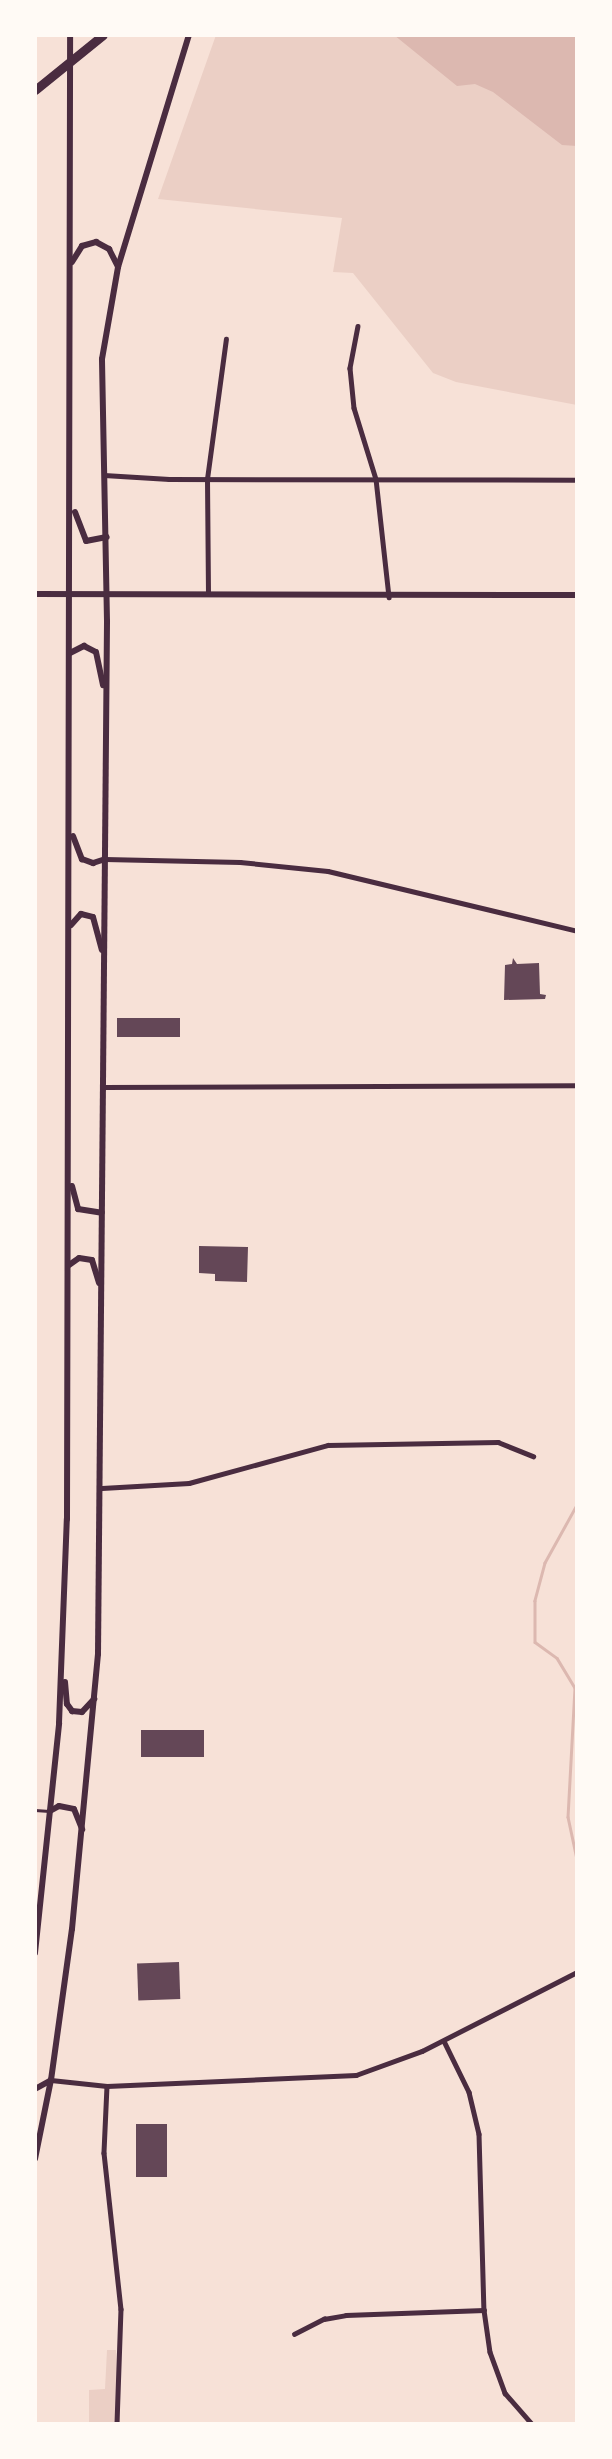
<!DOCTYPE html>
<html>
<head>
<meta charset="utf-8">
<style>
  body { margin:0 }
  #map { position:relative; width:612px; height:2459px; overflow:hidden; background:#f7e1d7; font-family:Roboto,sans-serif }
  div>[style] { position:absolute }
  .green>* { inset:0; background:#ebcfc5 }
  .water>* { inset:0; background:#dcb8b0 }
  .stream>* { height:2.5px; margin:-1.25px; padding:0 1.25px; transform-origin:1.25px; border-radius:1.25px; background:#dcb8b0 }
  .building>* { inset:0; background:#644757; transform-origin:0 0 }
  .service>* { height:2.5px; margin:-1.25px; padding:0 1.25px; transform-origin:1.25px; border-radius:1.25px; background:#4a2c40 }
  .minor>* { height:4.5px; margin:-2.25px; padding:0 2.25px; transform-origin:2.25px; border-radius:2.25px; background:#4a2c40 }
  .secondary>* { height:6px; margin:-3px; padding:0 3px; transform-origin:3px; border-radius:3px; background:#4a2c40 }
  .motorway>* { height:9px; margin:-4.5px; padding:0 4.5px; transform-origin:4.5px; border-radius:4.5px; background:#4a2c40 }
  span { translate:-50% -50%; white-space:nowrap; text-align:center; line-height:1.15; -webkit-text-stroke:5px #fffaf5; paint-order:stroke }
  .frame { position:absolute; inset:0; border:37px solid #fffaf5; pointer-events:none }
</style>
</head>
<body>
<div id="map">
  <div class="green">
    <i style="clip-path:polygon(216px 35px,577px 35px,577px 405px,456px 382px,433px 373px,353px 273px,333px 272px,342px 218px,158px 199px)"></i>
    <i style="clip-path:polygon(107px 2350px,116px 2350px,120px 2424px,89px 2424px,89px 2390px,105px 2389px)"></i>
  </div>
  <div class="water">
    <i style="clip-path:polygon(394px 35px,577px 35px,577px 146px,562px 145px,493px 92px,475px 84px,457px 86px)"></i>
  </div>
  <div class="stream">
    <i style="left:577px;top:1505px;width:66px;rotate:118.9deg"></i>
    <i style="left:545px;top:1563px;width:39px;rotate:105deg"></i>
    <i style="left:535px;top:1601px;width:41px;rotate:90deg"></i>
    <i style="left:535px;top:1642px;width:27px;rotate:36deg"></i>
    <i style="left:557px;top:1658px;width:35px;rotate:59deg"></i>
    <i style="left:575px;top:1688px;width:129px;rotate:93.1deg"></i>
    <i style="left:568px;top:1817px;width:43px;rotate:77.9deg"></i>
  </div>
  <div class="building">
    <i style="clip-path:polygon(513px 958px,517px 964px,539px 963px,540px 994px,546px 995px,545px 999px,504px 1000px,505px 965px,512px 964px)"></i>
    <i style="left:180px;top:1018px;width:19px;height:63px;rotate:90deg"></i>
    <i style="clip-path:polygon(199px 1246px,248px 1247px,247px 1282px,215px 1281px,215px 1274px,199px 1273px)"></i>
    <i style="left:141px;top:1730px;width:63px;height:27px"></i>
    <i style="left:179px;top:1962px;width:37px;height:42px;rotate:88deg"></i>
    <i style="left:167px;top:2124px;width:53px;height:31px;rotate:90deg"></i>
  </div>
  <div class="service">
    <i style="left:35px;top:1810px;width:14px;rotate:4deg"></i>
  </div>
  <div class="minor">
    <i style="left:358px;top:326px;width:43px;rotate:100.8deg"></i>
    <i style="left:350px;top:368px;width:40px;rotate:84.3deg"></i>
    <i style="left:354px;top:408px;width:74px;rotate:72.8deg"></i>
    <i style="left:376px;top:479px;width:119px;rotate:83.7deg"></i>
    <i style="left:104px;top:475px;width:65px;rotate:3.5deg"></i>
    <i style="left:169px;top:479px;width:408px;rotate:0.1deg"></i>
    <i style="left:208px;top:594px;width:115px;rotate:-90.5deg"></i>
    <i style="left:207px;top:479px;width:141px;rotate:-82.3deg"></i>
    <i style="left:105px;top:859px;width:135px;rotate:1.3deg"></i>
    <i style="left:240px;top:862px;width:88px;rotate:5.8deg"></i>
    <i style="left:328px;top:871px;width:256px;rotate:13.5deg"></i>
    <i style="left:104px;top:1087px;width:473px;rotate:-0.2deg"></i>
    <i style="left:102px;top:1488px;width:87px;rotate:-3.3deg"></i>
    <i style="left:189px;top:1483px;width:144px;rotate:-15.3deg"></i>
    <i style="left:328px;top:1445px;width:170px;rotate:-1deg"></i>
    <i style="left:498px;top:1442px;width:38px;rotate:22deg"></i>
    <i style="left:444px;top:2041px;width:57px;rotate:63.9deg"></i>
    <i style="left:469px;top:2092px;width:43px;rotate:76.6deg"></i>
    <i style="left:479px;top:2134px;width:176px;rotate:88.4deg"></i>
    <i style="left:484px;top:2310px;width:42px;rotate:81.9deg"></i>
    <i style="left:490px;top:2352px;width:44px;rotate:69.9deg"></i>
    <i style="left:505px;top:2393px;width:41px;rotate:48.9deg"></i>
    <i style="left:51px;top:2080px;width:56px;rotate:6.1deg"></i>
    <i style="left:107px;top:2086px;width:249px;rotate:-2.5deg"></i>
    <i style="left:356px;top:2075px;width:70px;rotate:-20deg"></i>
    <i style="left:422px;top:2051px;width:174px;rotate:-27deg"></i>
    <i style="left:107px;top:2086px;width:67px;rotate:92.6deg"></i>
    <i style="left:104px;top:2153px;width:157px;rotate:83.8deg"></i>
    <i style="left:121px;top:2309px;width:115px;rotate:92deg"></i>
    <i style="left:294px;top:2334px;width:34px;rotate:-27deg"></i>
    <i style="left:324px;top:2319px;width:22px;rotate:-10deg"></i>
    <i style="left:346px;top:2315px;width:138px;rotate:-2.1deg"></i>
  </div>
  <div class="secondary">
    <i style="left:72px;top:262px;width:19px;rotate:-58deg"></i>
    <i style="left:82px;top:246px;width:15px;rotate:-16deg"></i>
    <i style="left:96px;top:242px;width:15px;rotate:28deg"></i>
    <i style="left:109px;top:249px;width:20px;rotate:63deg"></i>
    <i style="left:75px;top:512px;width:31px;rotate:69deg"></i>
    <i style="left:86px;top:541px;width:21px;rotate:-11deg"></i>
    <i style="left:35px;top:594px;width:542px;rotate:0.11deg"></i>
    <i style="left:70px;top:653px;width:16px;rotate:-27deg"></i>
    <i style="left:84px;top:646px;width:13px;rotate:27deg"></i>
    <i style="left:96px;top:652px;width:34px;rotate:78deg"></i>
    <i style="left:73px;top:836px;width:25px;rotate:69deg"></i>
    <i style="left:82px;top:859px;width:12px;rotate:20deg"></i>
    <i style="left:93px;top:863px;width:13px;rotate:-18deg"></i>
    <i style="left:71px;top:925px;width:15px;rotate:-48deg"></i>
    <i style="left:81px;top:914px;width:12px;rotate:14deg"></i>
    <i style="left:93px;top:917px;width:34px;rotate:75deg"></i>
    <i style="left:72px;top:1186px;width:24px;rotate:75deg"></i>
    <i style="left:78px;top:1209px;width:24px;rotate:9deg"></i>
    <i style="left:69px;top:1265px;width:12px;rotate:-35deg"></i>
    <i style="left:79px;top:1258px;width:13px;rotate:9deg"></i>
    <i style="left:92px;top:1260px;width:24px;rotate:73deg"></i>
    <i style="left:65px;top:1682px;width:22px;rotate:85deg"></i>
    <i style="left:67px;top:1704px;width:9px;rotate:54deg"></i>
    <i style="left:72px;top:1711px;width:10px;rotate:6deg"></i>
    <i style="left:82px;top:1712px;width:18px;rotate:-47deg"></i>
    <i style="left:50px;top:1811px;width:10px;rotate:-29deg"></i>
    <i style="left:59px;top:1806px;width:15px;rotate:11deg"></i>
    <i style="left:74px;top:1809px;width:22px;rotate:68deg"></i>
    <i style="left:35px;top:1953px;width:231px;rotate:-84deg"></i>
    <i style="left:59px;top:1723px;width:204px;rotate:-87.8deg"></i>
    <i style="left:67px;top:1519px;width:1484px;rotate:-89.88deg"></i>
    <i style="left:35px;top:2089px;width:18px;rotate:-29deg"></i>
    <i style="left:35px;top:2159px;width:81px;rotate:-78.6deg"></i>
    <i style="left:51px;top:2080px;width:152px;rotate:-82.1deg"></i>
    <i style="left:72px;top:1929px;width:276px;rotate:-84.6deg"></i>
    <i style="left:98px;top:1654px;width:1033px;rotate:-89.5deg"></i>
    <i style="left:107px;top:621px;width:262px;rotate:-91.1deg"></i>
    <i style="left:102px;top:359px;width:93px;rotate:-80.1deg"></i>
    <i style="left:118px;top:267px;width:243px;rotate:-73deg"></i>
  </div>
  <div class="motorway">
    <i style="left:35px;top:90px;width:87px;rotate:-39deg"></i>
  </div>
  <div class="frame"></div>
</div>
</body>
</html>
